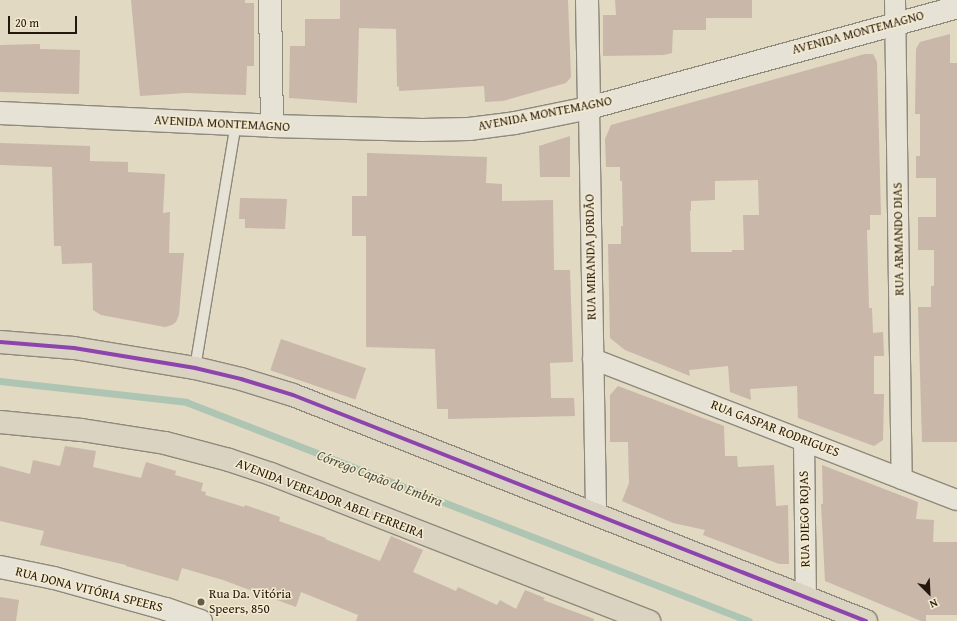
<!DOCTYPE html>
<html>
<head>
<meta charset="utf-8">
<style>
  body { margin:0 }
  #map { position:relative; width:957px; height:621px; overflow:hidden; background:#e1d9c1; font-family:"Gentium Book Plus",serif }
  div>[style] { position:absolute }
  .stream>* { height:7px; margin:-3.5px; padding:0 3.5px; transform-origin:3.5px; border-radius:3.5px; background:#afc5b4 }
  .building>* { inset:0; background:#c9b7aa; transform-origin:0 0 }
  .roads { filter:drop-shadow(1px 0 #8f897b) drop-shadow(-1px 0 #8f897b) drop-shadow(0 1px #8f897b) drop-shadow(0 -1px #8f897b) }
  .service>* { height:10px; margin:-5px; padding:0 5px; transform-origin:5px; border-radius:5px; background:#e7e2d6 }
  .minor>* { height:20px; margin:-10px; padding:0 10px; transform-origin:10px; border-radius:10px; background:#e7e2d6 }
  .tertiary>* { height:22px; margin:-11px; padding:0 11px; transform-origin:11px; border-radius:11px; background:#e7e2d6 }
  .primary>* { height:22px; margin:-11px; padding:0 11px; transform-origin:11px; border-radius:11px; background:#dad3c2 }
  .bus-1>* { height:4px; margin:-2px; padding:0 2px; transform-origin:2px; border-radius:2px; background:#8e44ad }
  .dots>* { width:11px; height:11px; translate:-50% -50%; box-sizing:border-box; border:2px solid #f4eace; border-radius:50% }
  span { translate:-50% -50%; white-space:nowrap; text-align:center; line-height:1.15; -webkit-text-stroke:3px #f4eace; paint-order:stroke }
  .street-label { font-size:13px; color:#24180e }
  .poi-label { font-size:13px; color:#24180e }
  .left { translate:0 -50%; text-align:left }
  .water-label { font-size:14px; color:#4d5146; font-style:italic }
  .north { position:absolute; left:909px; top:573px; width:40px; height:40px; -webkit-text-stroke:3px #f4eace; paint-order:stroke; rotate:156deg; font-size:11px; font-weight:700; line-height:16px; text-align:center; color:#24180e }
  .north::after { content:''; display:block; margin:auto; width:14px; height:18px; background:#24180e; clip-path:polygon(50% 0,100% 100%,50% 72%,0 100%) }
  .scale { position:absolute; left:8px; top:16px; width:69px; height:18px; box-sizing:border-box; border:2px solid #24180e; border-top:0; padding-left:5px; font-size:12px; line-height:14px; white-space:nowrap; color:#24180e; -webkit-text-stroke:3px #f4eace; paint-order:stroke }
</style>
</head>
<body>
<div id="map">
  <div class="stream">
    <i style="left:0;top:381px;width:187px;rotate:6.4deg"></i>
    <i style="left:186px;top:402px;width:604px;rotate:21.26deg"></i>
  </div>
  <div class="building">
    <i style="clip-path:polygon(131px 0,245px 0,245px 3px,254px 3px,254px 66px,247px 66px,246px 95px,186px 93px,140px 96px)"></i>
    <i style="clip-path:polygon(340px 0,568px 0,571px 77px,566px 83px,503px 101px,485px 102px,484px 86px,399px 91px,399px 86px,397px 87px,396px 29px,359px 28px,357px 103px,289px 98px,290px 46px,305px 46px,305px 19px,340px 19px)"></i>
    <i style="clip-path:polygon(615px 0,752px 0,752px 18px,706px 18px,706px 30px,673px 30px,672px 53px,664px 55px,603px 56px,603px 15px,616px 15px)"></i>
    <i style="clip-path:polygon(950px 34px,950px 63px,957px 63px,957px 442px,922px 442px,918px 307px,931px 307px,931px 286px,934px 286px,934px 250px,918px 250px,918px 217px,936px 217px,936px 178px,916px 178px,916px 156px,920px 156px,920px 114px,915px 114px,916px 49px,920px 42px)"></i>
    <i style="clip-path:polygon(40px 44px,40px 49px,80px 50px,79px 94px,0 92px,0 45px)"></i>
    <i style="clip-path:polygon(evenodd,865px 54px,873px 54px,877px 62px,881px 215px,870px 215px,870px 230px,867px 230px,869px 308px,872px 308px,873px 333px,883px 332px,884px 356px,874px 356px,874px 394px,884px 394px,883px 440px,874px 446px,798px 418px,797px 386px,750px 389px,751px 400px,730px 392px,728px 366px,689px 370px,690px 376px,625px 350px,610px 338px,608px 244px,621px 244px,621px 226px,623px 226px,622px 181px,620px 181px,620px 167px,606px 167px,605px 139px,611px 125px,865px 54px,758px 180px,759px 215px,743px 215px,744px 250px,732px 250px,732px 252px,691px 252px,690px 211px,691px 211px,691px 201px,715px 200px,715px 181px,758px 180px)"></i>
    <i style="clip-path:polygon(570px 136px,570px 177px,540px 177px,539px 146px)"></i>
    <i style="clip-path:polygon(0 143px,90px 146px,90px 161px,128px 162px,128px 172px,165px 174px,163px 213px,170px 212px,169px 253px,184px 253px,179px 315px,176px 322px,172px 325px,165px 327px,101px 315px,93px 310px,92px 263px,62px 264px,61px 246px,54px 246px,52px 167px,0 165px)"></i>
    <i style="clip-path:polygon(367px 153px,487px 157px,486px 183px,502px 184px,502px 201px,553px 200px,554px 270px,570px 270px,573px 362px,550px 363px,551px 398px,574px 398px,575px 416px,448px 419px,448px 409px,437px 409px,435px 349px,366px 347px,366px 236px,352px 236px,352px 196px,367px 196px)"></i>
    <i style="clip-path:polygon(240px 198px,287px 199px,285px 229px,245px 228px,245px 219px,239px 219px)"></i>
    <i style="left:281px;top:339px;width:90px;height:33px;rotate:19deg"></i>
    <i style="clip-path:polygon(618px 386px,724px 426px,725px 456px,737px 456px,738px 467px,774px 465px,776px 506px,788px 505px,789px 564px,779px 564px,703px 535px,705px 530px,673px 523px,622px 501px,629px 483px,628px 442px,610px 442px,610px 395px)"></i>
    <i style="clip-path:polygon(65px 446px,96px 451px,93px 467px,141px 478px,146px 462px,176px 471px,175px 475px,203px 483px,201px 491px,206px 492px,205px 495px,244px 507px,245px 505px,280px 517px,279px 521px,326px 538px,325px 539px,380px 561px,391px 536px,423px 550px,413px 572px,456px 591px,458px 587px,497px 605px,500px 600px,516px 609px,525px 590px,545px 598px,543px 600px,594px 619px,594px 621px,356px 621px,358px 615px,301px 592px,296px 607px,223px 580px,182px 568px,178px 581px,126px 566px,126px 565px,40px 545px,44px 531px,0 521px,0 466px,30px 474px,33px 460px,60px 466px)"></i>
    <i style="clip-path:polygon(822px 465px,918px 502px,916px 519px,934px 520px,933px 542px,957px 542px,957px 615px,926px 615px,926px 621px,921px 621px,825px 581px,821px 504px,823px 504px)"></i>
    <i style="clip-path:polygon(0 597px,19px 600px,16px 621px,0 621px)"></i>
  </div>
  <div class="roads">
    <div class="service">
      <i style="left:195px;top:368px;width:247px;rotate:-80.5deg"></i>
    </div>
    <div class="minor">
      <i style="left:895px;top:0;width:479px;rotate:89.2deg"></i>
      <i style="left:589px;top:108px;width:406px;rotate:89deg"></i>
      <i style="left:593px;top:359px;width:390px;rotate:21.2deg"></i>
      <i style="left:804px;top:441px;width:156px;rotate:89.3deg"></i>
    </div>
    <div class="tertiary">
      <i style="left:270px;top:0;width:126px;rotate:89.1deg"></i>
      <i style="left:587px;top:0;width:108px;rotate:88.9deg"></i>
      <i style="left:0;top:113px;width:272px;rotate:2.7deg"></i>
      <i style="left:272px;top:126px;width:150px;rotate:1.5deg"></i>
      <i style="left:422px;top:130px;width:47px;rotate:-1.2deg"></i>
      <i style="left:469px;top:129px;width:46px;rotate:-7.4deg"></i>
      <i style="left:515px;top:123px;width:76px;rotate:-11.5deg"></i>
      <i style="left:589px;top:108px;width:382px;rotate:-15.3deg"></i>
      <i style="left:0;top:567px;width:55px;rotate:11.5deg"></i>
      <i style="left:54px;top:578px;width:116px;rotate:15.5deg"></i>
      <i style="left:166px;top:609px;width:37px;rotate:19deg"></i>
    </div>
    <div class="primary">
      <i style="left:0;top:342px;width:74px;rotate:4.6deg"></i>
      <i style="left:74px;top:348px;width:123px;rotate:9.4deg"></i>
      <i style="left:195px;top:368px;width:47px;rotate:13.4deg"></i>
      <i style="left:241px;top:379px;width:54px;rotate:17.1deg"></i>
      <i style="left:293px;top:395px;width:616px;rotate:21.53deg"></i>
      <i style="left:0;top:422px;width:82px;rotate:5.6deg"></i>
      <i style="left:82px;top:430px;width:84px;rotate:8.9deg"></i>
      <i style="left:165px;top:443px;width:66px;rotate:14.9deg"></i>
      <i style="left:229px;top:460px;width:44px;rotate:18.4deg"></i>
      <i style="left:271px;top:474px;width:406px;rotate:21.3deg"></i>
    </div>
  </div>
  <div class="bus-1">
    <i style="left:0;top:342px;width:74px;rotate:4.6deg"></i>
    <i style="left:74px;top:348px;width:123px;rotate:9.4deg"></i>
    <i style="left:195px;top:368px;width:47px;rotate:13.4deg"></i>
    <i style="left:241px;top:379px;width:54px;rotate:17.1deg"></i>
    <i style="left:293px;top:395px;width:616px;rotate:21.53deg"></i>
  </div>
  <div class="dots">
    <i style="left:201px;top:602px;background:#665c4d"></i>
  </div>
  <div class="street-label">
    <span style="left:858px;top:33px;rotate:-15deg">AVENIDA MONTEMAGNO</span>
    <span style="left:545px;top:114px;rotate:-11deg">AVENIDA MONTEMAGNO</span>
    <span style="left:222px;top:124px;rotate:3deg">AVENIDA MONTEMAGNO</span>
    <span style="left:899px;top:239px;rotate:-91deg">RUA ARMANDO DIAS</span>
    <span style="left:591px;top:257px;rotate:-91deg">RUA MIRANDA JORDÃO</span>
    <span style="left:775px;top:429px;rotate:21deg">RUA GASPAR RODRIGUES</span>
    <span style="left:330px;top:499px;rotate:21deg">AVENIDA VEREADOR ABEL FERREIRA</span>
    <span style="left:805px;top:519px;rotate:-91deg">RUA DIEGO ROJAS</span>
    <span style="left:89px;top:590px;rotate:14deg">RUA DONA VITÓRIA SPEERS</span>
  </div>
  <div class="poi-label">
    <span class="left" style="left:209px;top:602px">Rua Da. Vitória<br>Speers, 850</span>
  </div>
  <div class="water-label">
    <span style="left:380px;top:478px;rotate:21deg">Córrego Capão do Embira</span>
  </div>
  <div class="north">N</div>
  <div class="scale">20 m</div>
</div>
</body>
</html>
